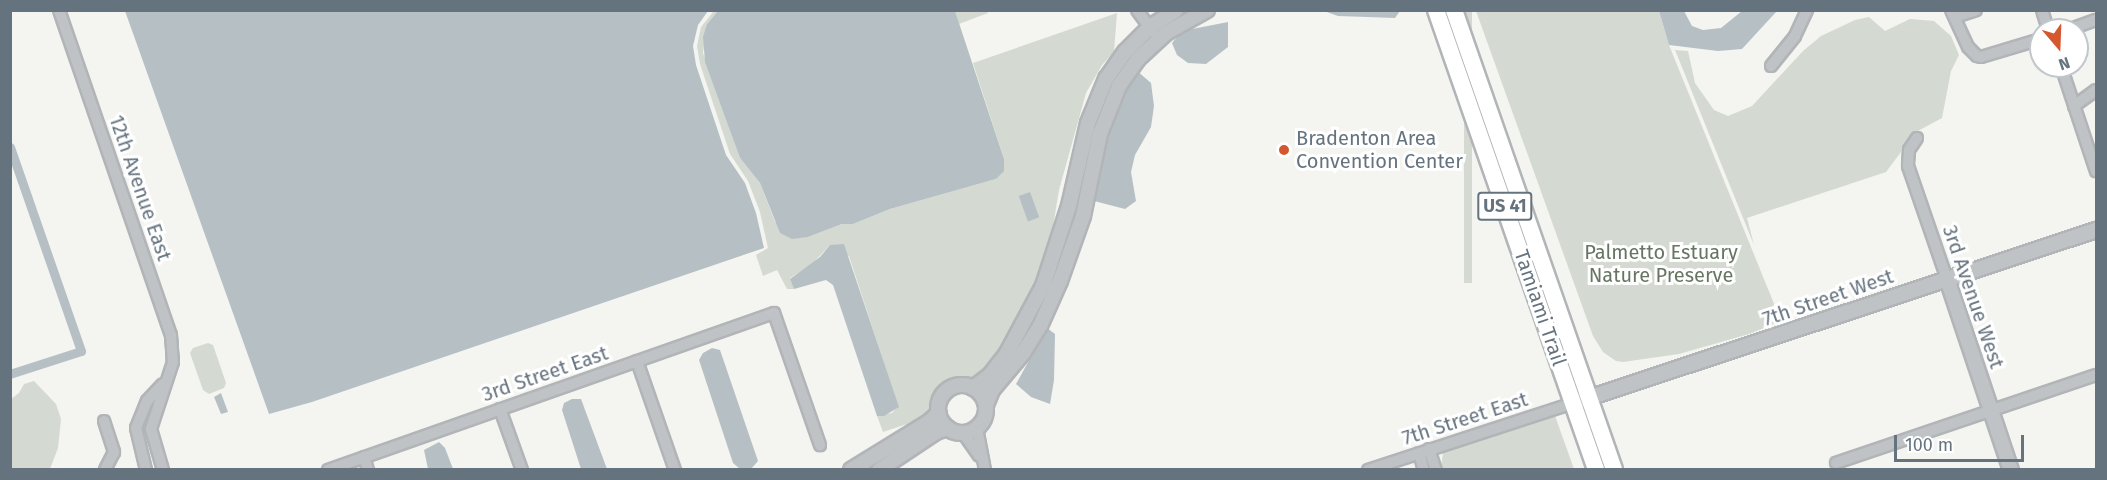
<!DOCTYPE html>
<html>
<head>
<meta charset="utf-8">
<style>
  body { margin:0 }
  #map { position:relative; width:2107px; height:480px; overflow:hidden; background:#f4f4f0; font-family:"Fira Sans",sans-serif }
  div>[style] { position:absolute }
  .green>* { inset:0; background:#d4dad1; transform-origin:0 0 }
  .water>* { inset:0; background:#b6c0c4; transform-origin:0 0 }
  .canal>* { height:9px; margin:-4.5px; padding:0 4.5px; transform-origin:4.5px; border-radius:4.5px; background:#b6c0c4 }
  .roads { filter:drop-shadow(2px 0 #b2b5b8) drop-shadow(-2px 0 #b2b5b8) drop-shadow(0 2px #b2b5b8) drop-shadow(0 -2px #b2b5b8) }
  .minor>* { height:10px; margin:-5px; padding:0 5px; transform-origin:5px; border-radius:5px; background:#bfc3c6 }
  .tertiary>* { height:14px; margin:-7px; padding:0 7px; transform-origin:7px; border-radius:7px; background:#bfc3c6 }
  .tertiary>.ring { margin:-7px; padding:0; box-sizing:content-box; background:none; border:14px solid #bfc3c6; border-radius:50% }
  .trunk>* { height:16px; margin:-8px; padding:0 8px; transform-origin:8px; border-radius:8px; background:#fff }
  .dots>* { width:16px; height:16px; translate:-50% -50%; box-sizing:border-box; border:3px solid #fff; border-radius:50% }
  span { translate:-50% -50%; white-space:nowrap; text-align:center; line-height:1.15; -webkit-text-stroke:6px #fff; paint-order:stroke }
  .shield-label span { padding:2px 4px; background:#fff; border:2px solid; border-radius:4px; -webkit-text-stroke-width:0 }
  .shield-label { font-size:18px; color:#65737f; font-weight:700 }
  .poi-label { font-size:20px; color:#65737f }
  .left { translate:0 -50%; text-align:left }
  .street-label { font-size:20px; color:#65737f }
  .park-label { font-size:20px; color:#677663 }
  .frame { position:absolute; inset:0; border:12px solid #65737f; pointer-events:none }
  .north { position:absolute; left:2029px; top:18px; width:60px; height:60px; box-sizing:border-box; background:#fff; border:2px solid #c1c7cc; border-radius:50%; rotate:161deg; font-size:16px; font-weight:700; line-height:24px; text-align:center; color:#65737f }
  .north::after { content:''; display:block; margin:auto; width:21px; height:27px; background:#d5572f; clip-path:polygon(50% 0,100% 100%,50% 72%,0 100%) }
  .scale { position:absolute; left:1894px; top:435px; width:130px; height:27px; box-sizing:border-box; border:3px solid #65737f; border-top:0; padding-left:8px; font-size:18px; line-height:21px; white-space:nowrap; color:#65737f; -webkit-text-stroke:4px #fff; paint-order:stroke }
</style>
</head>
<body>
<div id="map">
  <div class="green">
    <i style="clip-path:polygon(714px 11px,718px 11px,707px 24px,703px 53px,740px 158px,760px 183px,775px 222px,808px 237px,842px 224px,853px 224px,890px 209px,996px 179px,1004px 159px,973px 63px,1117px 13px,1114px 52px,1102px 65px,1086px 93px,1059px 190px,1048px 257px,1029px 303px,983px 373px,971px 382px,957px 381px,943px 388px,937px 397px,934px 410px,928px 417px,883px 432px,877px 416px,892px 413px,898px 406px,849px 256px,830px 245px,812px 264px,790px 278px,794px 289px,787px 289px,777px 270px,763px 276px,756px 255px,768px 248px,760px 212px,748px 181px,730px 154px,700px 64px,697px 46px,701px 27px)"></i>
    <i style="clip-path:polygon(955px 11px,987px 11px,988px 13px,959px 24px)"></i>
    <i style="left:1464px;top:11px;width:8px;height:272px"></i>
    <i style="clip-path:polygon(1476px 11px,1659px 11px,1669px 45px,1781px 321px,1749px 334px,1679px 354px,1623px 362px,1616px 361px,1603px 352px,1593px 336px)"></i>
    <i style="clip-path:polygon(1869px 17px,1885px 31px,1910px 19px,1934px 21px,1951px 36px,1959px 55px,1951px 71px,1942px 118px,1916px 132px,1886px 172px,1747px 218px,1754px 245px,1675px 50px,1688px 51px,1695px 83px,1714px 110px,1728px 116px,1752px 106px,1803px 51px,1821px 36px,1855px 20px)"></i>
    <i style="clip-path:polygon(208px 343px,213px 345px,226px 383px,224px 388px,209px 394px,203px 390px,190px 353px,193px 348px)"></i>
    <i style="clip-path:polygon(34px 381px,56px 404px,61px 419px,58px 448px,50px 469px,11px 469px,11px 399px,19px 393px,24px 384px)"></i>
    <i style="clip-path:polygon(1554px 413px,1574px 469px,1441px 470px,1443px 452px)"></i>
  </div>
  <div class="water">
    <i style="clip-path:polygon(125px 11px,708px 11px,698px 25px,693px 46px,696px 65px,726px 155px,745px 183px,756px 213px,764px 248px,312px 402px,269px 414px)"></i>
    <i style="clip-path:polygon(718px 11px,955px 11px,1004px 159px,1004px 171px,996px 179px,890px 209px,853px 224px,842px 224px,808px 237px,792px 239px,780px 233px,760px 183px,740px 158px,705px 62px,703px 37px,707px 24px)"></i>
    <i style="clip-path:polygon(1324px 11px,1400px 11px,1395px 18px,1338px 16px)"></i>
    <i style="clip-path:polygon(1659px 11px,1684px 11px,1692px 26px,1703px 30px,1721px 28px,1742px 11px,1777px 11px,1742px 49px,1718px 51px,1669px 45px)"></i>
    <i style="clip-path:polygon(1228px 22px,1228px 47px,1206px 64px,1188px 63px,1177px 55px,1172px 43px,1182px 31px)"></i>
    <i style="clip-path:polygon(1136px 70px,1151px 83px,1154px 106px,1151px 127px,1135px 155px,1131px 172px,1136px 201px,1125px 209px,1094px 201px,1098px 166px,1119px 96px)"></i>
    <i style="left:1030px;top:192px;width:27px;height:12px;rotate:70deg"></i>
    <i style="clip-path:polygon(844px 244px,899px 407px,884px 416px,877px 416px,833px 285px,826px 280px,794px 289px,790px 279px,820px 257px,830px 245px)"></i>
    <i style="clip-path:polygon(1047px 328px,1055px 334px,1054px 380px,1050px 404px,1031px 397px,1016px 384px)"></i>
    <i style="clip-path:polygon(712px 348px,720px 350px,758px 461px,751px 469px,740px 469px,733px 463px,699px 360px,703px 353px)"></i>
    <i style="clip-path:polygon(221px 393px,228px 412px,221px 414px,214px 397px)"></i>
    <i style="clip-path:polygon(572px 399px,581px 399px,607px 469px,581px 469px,562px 410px,564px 403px)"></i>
    <i style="clip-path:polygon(439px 442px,445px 448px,453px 469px,428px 469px,424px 450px)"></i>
  </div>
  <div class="canal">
    <i style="left:10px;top:147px;width:216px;rotate:70.8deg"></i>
    <i style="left:81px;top:351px;width:75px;rotate:162.1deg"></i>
  </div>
  <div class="roads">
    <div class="minor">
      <i style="left:59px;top:10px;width:344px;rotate:71deg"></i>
      <i style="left:171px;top:335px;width:27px;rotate:86deg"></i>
      <i style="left:173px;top:362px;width:71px;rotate:108.2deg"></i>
      <i style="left:151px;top:429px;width:43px;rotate:73.7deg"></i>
      <i style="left:1137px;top:10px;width:27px;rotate:54deg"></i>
      <i style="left:1951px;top:10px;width:41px;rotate:65.3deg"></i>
      <i style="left:1968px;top:47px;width:13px;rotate:45deg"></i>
      <i style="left:1977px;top:56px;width:4px;rotate:14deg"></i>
      <i style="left:1981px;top:57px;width:63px;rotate:-16.7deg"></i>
      <i style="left:2042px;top:10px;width:21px;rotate:73deg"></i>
      <i style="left:1955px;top:17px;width:22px;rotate:-18deg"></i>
      <i style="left:2068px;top:30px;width:30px;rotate:-20deg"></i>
      <i style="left:1771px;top:66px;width:38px;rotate:-51deg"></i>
      <i style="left:1795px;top:36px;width:29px;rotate:-65deg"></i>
      <i style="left:2061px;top:66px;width:111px;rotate:71.6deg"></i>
      <i style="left:2074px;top:106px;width:27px;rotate:-36deg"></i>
      <i style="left:1917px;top:138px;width:14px;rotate:124deg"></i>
      <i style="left:1909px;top:150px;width:16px;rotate:94deg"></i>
      <i style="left:1908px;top:166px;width:120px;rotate:71deg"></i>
      <i style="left:637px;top:361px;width:115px;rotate:70.8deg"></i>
      <i style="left:500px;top:409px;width:65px;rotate:70.2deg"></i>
      <i style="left:104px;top:421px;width:33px;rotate:72deg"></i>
      <i style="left:114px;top:452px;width:20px;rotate:117deg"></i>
      <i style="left:977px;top:428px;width:43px;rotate:79.2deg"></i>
      <i style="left:963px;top:433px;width:28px;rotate:55deg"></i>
      <i style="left:1429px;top:449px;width:22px;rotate:72deg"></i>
      <i style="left:1419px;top:453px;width:18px;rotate:74deg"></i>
      <i style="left:364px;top:457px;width:14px;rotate:73deg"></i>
      <i style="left:1836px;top:463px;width:274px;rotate:-18.7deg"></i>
      <i style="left:146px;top:470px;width:43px;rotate:-103.4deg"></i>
      <i style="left:136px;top:428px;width:29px;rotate:-68deg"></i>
      <i style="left:147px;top:401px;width:23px;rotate:-47deg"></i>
      <i style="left:328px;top:470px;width:473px;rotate:-19.4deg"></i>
      <i style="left:774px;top:313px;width:140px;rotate:70.8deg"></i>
      <i style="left:1368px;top:470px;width:216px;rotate:-18.1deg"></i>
    </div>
    <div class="tertiary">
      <i style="left:1947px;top:279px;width:201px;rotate:71.5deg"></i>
      <i class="ring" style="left:938px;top:385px;width:34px;height:34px"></i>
      <i style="left:973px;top:388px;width:21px;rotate:-37deg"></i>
      <i style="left:990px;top:375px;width:28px;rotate:-52deg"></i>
      <i style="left:1007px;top:353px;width:76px;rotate:-61.8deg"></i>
      <i style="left:1043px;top:286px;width:84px;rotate:-72deg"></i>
      <i style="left:1069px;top:206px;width:85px;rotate:-77.1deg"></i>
      <i style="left:1088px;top:123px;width:48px;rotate:-67.8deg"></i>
      <i style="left:1106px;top:79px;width:33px;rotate:-55deg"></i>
      <i style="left:1125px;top:52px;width:35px;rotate:-45deg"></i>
      <i style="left:1150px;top:27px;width:31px;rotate:-33deg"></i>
      <i style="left:1573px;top:403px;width:551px;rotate:-18.3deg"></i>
      <i style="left:986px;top:405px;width:16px;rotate:-68deg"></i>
      <i style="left:992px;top:390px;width:48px;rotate:-50deg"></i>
      <i style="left:1023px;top:353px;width:32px;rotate:-58deg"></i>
      <i style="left:1040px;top:326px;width:49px;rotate:-66deg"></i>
      <i style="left:1060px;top:281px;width:69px;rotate:-70.5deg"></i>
      <i style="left:1083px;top:216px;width:84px;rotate:-78.3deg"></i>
      <i style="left:1100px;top:134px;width:52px;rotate:-68.4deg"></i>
      <i style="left:1119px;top:86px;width:33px;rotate:-55deg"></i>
      <i style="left:1138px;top:59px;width:38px;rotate:-43deg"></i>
      <i style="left:1166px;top:33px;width:47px;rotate:-29.3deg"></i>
      <i style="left:851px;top:470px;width:92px;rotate:-31.6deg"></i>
      <i style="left:929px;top:422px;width:13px;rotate:-42deg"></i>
      <i style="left:879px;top:470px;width:69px;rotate:-33.7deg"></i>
      <i style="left:936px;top:432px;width:12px;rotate:-20deg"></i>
    </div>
    <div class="trunk">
      <i style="left:1436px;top:10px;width:487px;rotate:70.8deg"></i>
      <i style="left:1454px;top:10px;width:487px;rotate:70.8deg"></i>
    </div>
  </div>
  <div class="dots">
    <i style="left:1284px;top:150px;background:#d5572f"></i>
  </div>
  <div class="shield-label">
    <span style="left:1505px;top:206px">US 41</span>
  </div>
  <div class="poi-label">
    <span class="left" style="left:1296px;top:150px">Bradenton Area<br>Convention Center</span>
  </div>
  <div class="street-label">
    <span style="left:140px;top:188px;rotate:71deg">12th Avenue East</span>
    <span style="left:1973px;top:297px;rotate:71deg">3rd Avenue West</span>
    <span style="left:1828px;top:298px;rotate:-19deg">7th Street West</span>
    <span style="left:1540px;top:308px;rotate:71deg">Tamiami Trail</span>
    <span style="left:545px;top:374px;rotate:-19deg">3rd Street East</span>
    <span style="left:1465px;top:419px;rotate:-18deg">7th Street East</span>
  </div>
  <div class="park-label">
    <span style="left:1661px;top:264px">Palmetto Estuary<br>Nature Preserve</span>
  </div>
  <div class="frame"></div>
  <div class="north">N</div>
  <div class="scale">100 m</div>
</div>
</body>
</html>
